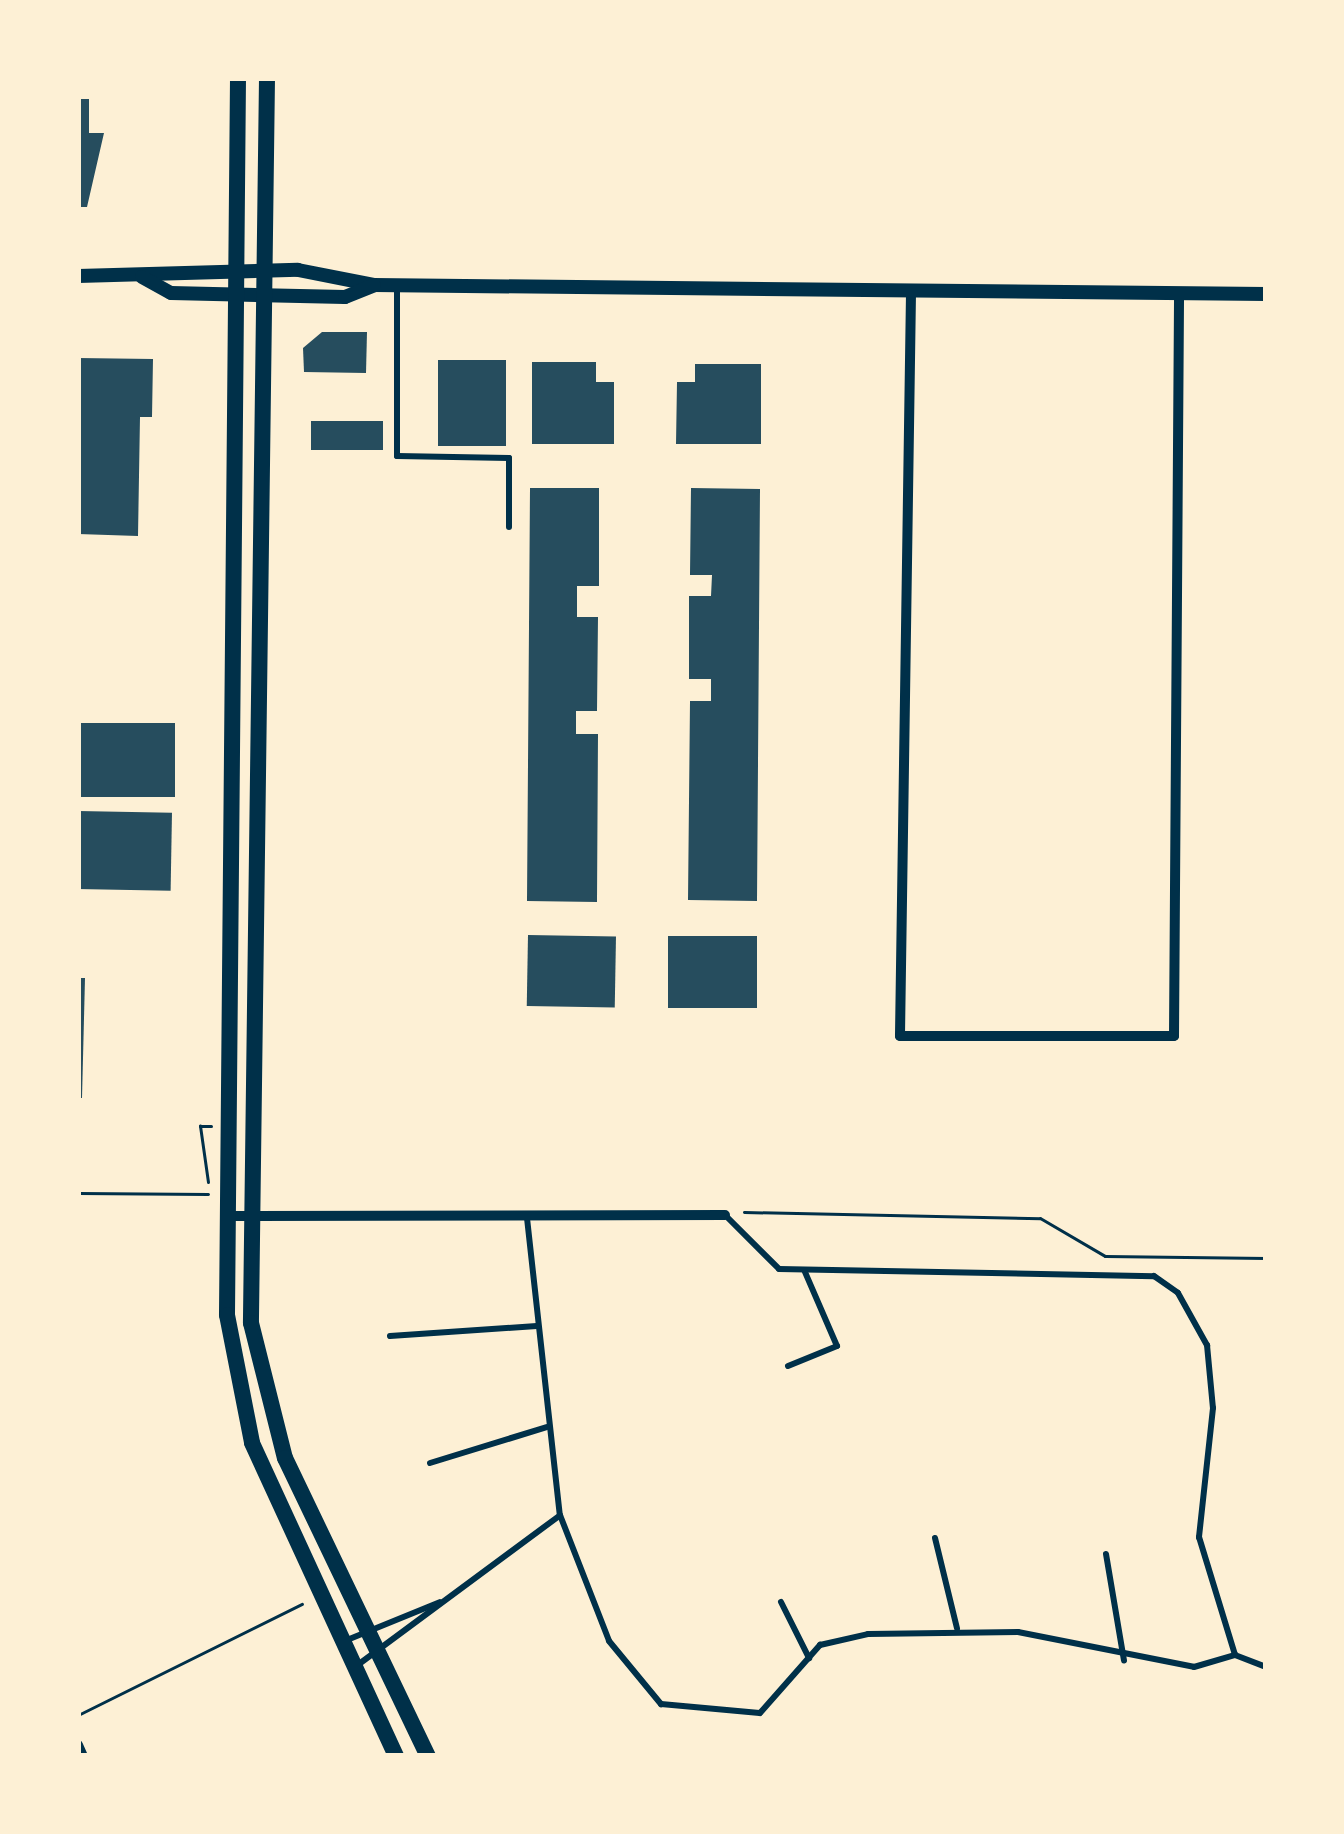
<!DOCTYPE html>
<html>
<head>
<meta charset="utf-8">
<style>
  body { margin:0 }
  #map { position:relative; width:1344px; height:1834px; overflow:hidden; background:#fdf0d5; font-family:"Open Sans",sans-serif }
  div>[style] { position:absolute }
  .building>* { inset:0; background:#264d5e; transform-origin:0 0 }
  .path>* { height:3px; margin:-1.5px; padding:0 1.5px; transform-origin:1.5px; border-radius:1.5px; background:#003049 }
  .service>* { height:6px; margin:-3px; padding:0 3px; transform-origin:3px; border-radius:3px; background:#003049 }
  .minor>* { height:10px; margin:-5px; padding:0 5px; transform-origin:5px; border-radius:5px; background:#003049 }
  .tertiary>* { height:14px; margin:-7px; padding:0 7px; transform-origin:7px; border-radius:7px; background:#003049 }
  .primary>* { height:16px; margin:-8px; padding:0 8px; transform-origin:8px; border-radius:8px; background:#003049 }
  span { translate:-50% -50%; white-space:nowrap; text-align:center; line-height:1.15; -webkit-text-stroke:9px #fdf0d5; paint-order:stroke }
  .frame { position:absolute; inset:0; border:81px solid #fdf0d5; pointer-events:none }
</style>
</head>
<body>
<div id="map">
  <div class="building">
    <i style="clip-path:polygon(78px 99px,89px 99px,89px 133px,104px 133px,87px 207px,78px 207px)"></i>
    <i style="clip-path:polygon(322px 332px,367px 332px,366px 373px,304px 372px,303px 348px)"></i>
    <i style="clip-path:polygon(78px 358px,153px 359px,152px 417px,140px 417px,138px 536px,78px 534px)"></i>
    <i style="left:438px;top:360px;width:68px;height:86px"></i>
    <i style="clip-path:polygon(532px 362px,596px 362px,596px 382px,614px 382px,614px 444px,532px 444px)"></i>
    <i style="clip-path:polygon(695px 364px,761px 364px,761px 444px,676px 444px,677px 382px,695px 382px)"></i>
    <i style="left:311px;top:421px;width:72px;height:29px"></i>
    <i style="clip-path:polygon(530px 488px,599px 488px,599px 586px,577px 586px,577px 617px,598px 617px,597px 711px,576px 711px,576px 734px,598px 734px,597px 902px,527px 901px)"></i>
    <i style="clip-path:polygon(691px 488px,760px 489px,757px 901px,688px 900px,690px 701px,711px 701px,711px 679px,689px 679px,689px 596px,711px 596px,712px 575px,690px 575px)"></i>
    <i style="left:78px;top:723px;width:97px;height:74px"></i>
    <i style="left:78px;top:811px;width:94px;height:78px;rotate:1deg"></i>
    <i style="left:528px;top:935px;width:88px;height:71px;rotate:1deg"></i>
    <i style="left:668px;top:936px;width:89px;height:72px"></i>
    <i style="clip-path:polygon(78px 978px,85px 978px,82px 1098px,78px 1098px)"></i>
  </div>
  <div class="path">
    <i style="left:208px;top:1182px;width:57px;rotate:-98.1deg"></i>
    <i style="left:200px;top:1126px;width:11px"></i>
    <i style="left:78px;top:1193px;width:130px;rotate:0.4deg"></i>
    <i style="left:744px;top:1212px;width:296px;rotate:1.2deg"></i>
    <i style="left:1040px;top:1218px;width:75px;rotate:30.3deg"></i>
    <i style="left:1105px;top:1256px;width:161px;rotate:0.7deg"></i>
    <i style="left:78px;top:1715px;width:250px;rotate:-26.4deg"></i>
  </div>
  <div class="service">
    <i style="left:397px;top:289px;width:167px;rotate:90deg"></i>
    <i style="left:397px;top:456px;width:112px;rotate:1deg"></i>
    <i style="left:509px;top:458px;width:69px;rotate:90deg"></i>
    <i style="left:725px;top:1215px;width:76px;rotate:45deg"></i>
    <i style="left:779px;top:1269px;width:375px;rotate:1.1deg"></i>
    <i style="left:1154px;top:1276px;width:29px;rotate:35deg"></i>
    <i style="left:1178px;top:1293px;width:60px;rotate:60.9deg"></i>
    <i style="left:1207px;top:1345px;width:63px;rotate:84.6deg"></i>
    <i style="left:1213px;top:1408px;width:130px;rotate:96.2deg"></i>
    <i style="left:1199px;top:1537px;width:123px;rotate:73deg"></i>
    <i style="left:1235px;top:1655px;width:33px;rotate:21deg"></i>
    <i style="left:527px;top:1218px;width:299px;rotate:83.7deg"></i>
    <i style="left:560px;top:1515px;width:135px;rotate:68.7deg"></i>
    <i style="left:609px;top:1641px;width:82px;rotate:50.5deg"></i>
    <i style="left:661px;top:1704px;width:99px;rotate:5.2deg"></i>
    <i style="left:760px;top:1713px;width:91px;rotate:-48.6deg"></i>
    <i style="left:820px;top:1645px;width:49px;rotate:-12.9deg"></i>
    <i style="left:868px;top:1634px;width:150px;rotate:-0.8deg"></i>
    <i style="left:1018px;top:1632px;width:179px;rotate:11.2deg"></i>
    <i style="left:1194px;top:1667px;width:43px;rotate:-16.3deg"></i>
    <i style="left:390px;top:1336px;width:147px;rotate:-3.9deg"></i>
    <i style="left:788px;top:1366px;width:53px;rotate:-22.2deg"></i>
    <i style="left:837px;top:1346px;width:81px;rotate:-113.4deg"></i>
    <i style="left:430px;top:1463px;width:122px;rotate:-17.1deg"></i>
    <i style="left:935px;top:1538px;width:93px;rotate:76.3deg"></i>
    <i style="left:1106px;top:1554px;width:108px;rotate:80.4deg"></i>
    <i style="left:781px;top:1602px;width:63px;rotate:63.4deg"></i>
    <i style="left:347px;top:1640px;width:100px;rotate:-22.2deg"></i>
    <i style="left:359px;top:1664px;width:250px;rotate:-36.5deg"></i>
  </div>
  <div class="minor">
    <i style="left:911px;top:293px;width:743px;rotate:90.85deg"></i>
    <i style="left:900px;top:1036px;width:274px"></i>
    <i style="left:1174px;top:1036px;width:743px;rotate:-89.61deg"></i>
    <i style="left:225px;top:1216px;width:500px;rotate:-0.11deg"></i>
    <i style="left:78px;top:1745px;width:12px;rotate:66deg"></i>
  </div>
  <div class="tertiary">
    <i style="left:78px;top:276px;width:220px;rotate:-1.6deg"></i>
    <i style="left:298px;top:270px;width:77px;rotate:11.2deg"></i>
    <i style="left:374px;top:285px;width:892px;rotate:0.58deg"></i>
    <i style="left:142px;top:277px;width:33px;rotate:29deg"></i>
    <i style="left:171px;top:293px;width:174px;rotate:1.3deg"></i>
    <i style="left:345px;top:297px;width:31px;rotate:-22deg"></i>
  </div>
  <div class="primary">
    <i style="left:238px;top:78px;width:1237px;rotate:90.51deg"></i>
    <i style="left:227px;top:1315px;width:130px;rotate:78.9deg"></i>
    <i style="left:252px;top:1443px;width:345px;rotate:65.3deg"></i>
    <i style="left:267px;top:78px;width:1245px;rotate:90.74deg"></i>
    <i style="left:251px;top:1323px;width:139px;rotate:75.9deg"></i>
    <i style="left:285px;top:1458px;width:331px;rotate:64.4deg"></i>
  </div>
  <div class="frame"></div>
</div>
</body>
</html>
